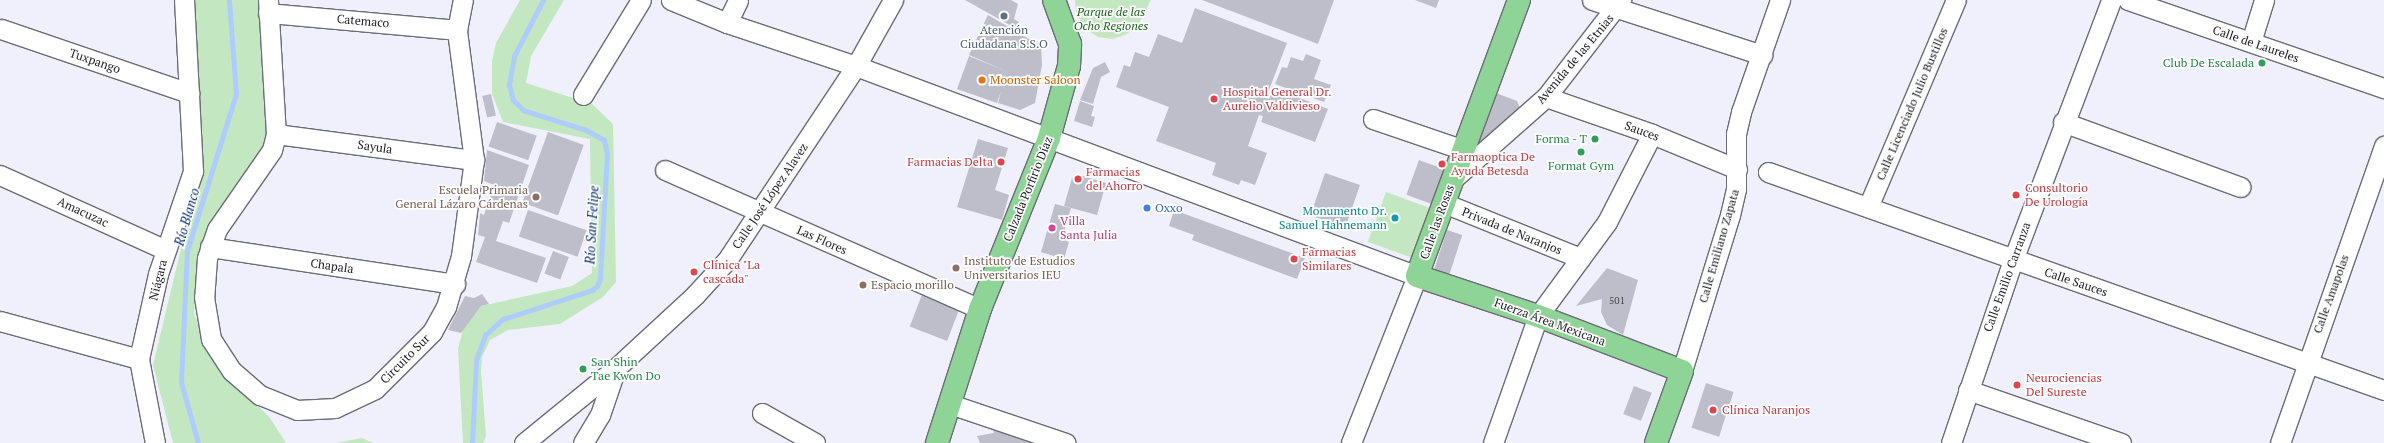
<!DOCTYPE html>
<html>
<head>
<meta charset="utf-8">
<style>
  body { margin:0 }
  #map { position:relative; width:2384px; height:443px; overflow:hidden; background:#eff0fc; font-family:"PT Serif",serif }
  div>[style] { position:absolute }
  .green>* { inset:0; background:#c3e7c0; transform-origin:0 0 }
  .stream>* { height:5px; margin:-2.5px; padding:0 2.5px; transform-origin:2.5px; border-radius:2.5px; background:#aecdfe }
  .building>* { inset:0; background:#bebeca; transform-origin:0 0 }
  .roads { filter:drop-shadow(1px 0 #6c6c77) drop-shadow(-1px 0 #6c6c77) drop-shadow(0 1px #6c6c77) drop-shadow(0 -1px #6c6c77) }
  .minor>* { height:19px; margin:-9.5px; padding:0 9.5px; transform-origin:9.5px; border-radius:9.5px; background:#fff }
  .major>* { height:22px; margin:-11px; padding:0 11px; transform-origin:11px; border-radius:11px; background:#8ed497 }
  .dots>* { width:11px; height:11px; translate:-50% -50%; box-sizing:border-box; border:2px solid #fefefe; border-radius:50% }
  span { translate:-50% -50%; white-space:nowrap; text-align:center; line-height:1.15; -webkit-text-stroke:3.5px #fefefe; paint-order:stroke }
  .number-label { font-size:10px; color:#44444a }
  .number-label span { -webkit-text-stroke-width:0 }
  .park-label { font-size:12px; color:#1b631c; font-style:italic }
  .street-label { font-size:12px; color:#1b1c20 }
  .service-label { font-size:12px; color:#4e5e75 }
  .leisure-label { font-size:12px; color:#27864d }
  .right { translate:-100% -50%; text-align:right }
  .left { translate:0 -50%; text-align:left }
  .food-label { font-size:12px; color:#c56008 }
  .health-label { font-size:12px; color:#be3a42 }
  .education-label { font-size:12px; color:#785e54 }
  .shop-label { font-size:12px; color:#366cbe }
  .culture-label { font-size:12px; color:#0d838f }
  .hotel-label { font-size:12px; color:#b23c85 }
  .water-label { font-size:13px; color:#012b6f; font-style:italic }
</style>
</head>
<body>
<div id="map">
  <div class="green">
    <i style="clip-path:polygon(194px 0,259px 0,270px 147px,198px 269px,194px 313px,210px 357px,270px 418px,286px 443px,173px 443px,153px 365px,199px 174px,200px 117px)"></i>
    <i style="clip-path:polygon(520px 0,564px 0,531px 56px,526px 83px,592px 104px,613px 124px,616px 282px,603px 297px,560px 324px,508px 330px,490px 340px,482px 357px,481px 371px,486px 436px,483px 443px,463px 443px,458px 349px,464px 325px,481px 306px,572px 286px,592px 273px,590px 139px,503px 122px,492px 94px,492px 61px,496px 43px)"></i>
    <i style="clip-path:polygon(1075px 0,1151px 0,1137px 27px,1125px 35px,1112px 39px,1098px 37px,1084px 28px,1076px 12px)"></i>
    <i style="left:1386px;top:192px;width:46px;height:53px;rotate:20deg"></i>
    <i style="clip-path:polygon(362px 438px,373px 443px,336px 443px)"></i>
  </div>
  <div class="stream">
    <i style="left:198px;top:443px;width:63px;rotate:-105.6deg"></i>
    <i style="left:181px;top:382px;width:131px;rotate:-87.4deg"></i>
    <i style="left:187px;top:251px;width:164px;rotate:-72.7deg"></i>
    <i style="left:236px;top:94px;width:94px;rotate:-94.3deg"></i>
    <i style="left:472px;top:443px;width:83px;rotate:-87.2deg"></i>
    <i style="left:476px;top:360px;width:27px;rotate:-70deg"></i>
    <i style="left:485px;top:335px;width:24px;rotate:-42deg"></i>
    <i style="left:503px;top:319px;width:94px;rotate:-18deg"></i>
    <i style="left:592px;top:290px;width:6px;rotate:-39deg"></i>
    <i style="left:597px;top:286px;width:9px;rotate:-69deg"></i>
    <i style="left:600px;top:278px;width:124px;rotate:-86.8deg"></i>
    <i style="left:607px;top:154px;width:14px;rotate:-102deg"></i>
    <i style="left:604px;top:140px;width:21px;rotate:-151deg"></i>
    <i style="left:586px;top:130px;width:66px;rotate:-162.4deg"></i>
    <i style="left:523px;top:110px;width:14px;rotate:-135deg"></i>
    <i style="left:513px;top:100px;width:16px;rotate:-105deg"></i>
    <i style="left:509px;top:85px;width:29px;rotate:-80deg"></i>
    <i style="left:514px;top:56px;width:63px;rotate:-62.6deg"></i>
  </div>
  <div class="building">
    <i style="clip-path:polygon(965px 0,1011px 0,1018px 4px,1014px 19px,1019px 22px,1015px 28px)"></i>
    <i style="clip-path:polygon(1202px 0,1334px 0,1318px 44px)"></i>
    <i style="clip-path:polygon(1415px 0,1439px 0,1436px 8px)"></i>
    <i style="clip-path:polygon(1195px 8px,1287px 43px,1266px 98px,1269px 99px,1274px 88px,1328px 109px,1315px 142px,1261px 122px,1263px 116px,1259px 115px,1248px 146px,1267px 153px,1255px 185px,1241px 180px,1239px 185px,1212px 175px,1216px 163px,1156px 141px,1169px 107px,1116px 87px,1124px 65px,1130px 67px,1135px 52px,1149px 57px,1158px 34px,1182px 43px)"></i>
    <i style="clip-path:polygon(988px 15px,1041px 46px,1042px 65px,1035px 103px,1020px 110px,998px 103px,1001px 91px,997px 103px,957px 89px,969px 56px,1008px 72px,969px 55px)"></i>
    <i style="clip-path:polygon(1306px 54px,1321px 60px,1314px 79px,1331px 85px,1324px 102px,1275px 84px,1282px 67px,1287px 68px,1291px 57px,1303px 61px)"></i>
    <i style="clip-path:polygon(1105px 62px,1110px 72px,1101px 77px,1093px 104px,1080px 100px,1093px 68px)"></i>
    <i style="clip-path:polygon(1496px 93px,1517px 101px,1522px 113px,1477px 150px,1484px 123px)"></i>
    <i style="left:491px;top:94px;width:22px;height:9px;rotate:77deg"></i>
    <i style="clip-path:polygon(1080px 101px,1094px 106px,1091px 116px,1095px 117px,1092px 127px,1074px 121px)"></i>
    <i style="left:497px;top:122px;width:42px;height:26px;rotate:19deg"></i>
    <i style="left:548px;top:132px;width:38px;height:75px;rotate:20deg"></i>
    <i style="clip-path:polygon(978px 139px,1008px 148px,995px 190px,1009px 195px,1002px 220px,957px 207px)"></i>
    <i style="clip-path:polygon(487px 150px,529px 165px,509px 223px,503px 221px,496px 241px,546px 258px,537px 283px,476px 262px,485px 237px,478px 235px,480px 213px,484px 215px,494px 185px,484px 181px)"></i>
    <i style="left:1419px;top:160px;width:29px;height:37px;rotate:20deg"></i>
    <i style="left:1325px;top:173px;width:37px;height:45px;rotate:19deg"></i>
    <i style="clip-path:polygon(1080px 175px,1106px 183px,1097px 215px,1064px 206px,1072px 178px)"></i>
    <i style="clip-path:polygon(1055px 204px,1071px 208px,1062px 239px,1069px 242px,1064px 259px,1041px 252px)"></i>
    <i style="left:528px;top:210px;width:62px;height:28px;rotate:19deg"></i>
    <i style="clip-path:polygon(1174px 210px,1305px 258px,1297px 279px,1192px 240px,1194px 235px,1169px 226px)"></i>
    <i style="left:1447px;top:230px;width:16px;height:47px;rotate:18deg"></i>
    <i style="left:553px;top:251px;width:17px;height:24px;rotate:21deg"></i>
    <i style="clip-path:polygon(1607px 268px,1638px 280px,1623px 335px,1607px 325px,1601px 312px,1602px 299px,1576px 306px)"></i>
    <i style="left:923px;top:292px;width:40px;height:37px;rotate:21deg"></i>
    <i style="clip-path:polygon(482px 294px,489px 304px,481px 306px,461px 333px,448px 330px,465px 296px,474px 298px)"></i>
    <i style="left:1706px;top:383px;width:29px;height:47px;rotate:18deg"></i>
    <i style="left:1634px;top:386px;width:19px;height:30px;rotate:21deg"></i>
    <i style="clip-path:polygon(992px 428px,1044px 443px,980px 443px,977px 436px,994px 433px)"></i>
  </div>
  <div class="roads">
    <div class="minor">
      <i style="left:268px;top:0;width:134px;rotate:86.6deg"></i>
      <i style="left:276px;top:134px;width:16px;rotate:104deg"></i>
      <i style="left:272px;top:150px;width:96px;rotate:124.8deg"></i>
      <i style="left:217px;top:229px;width:31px;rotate:109deg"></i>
      <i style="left:207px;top:258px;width:39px;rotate:94deg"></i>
      <i style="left:204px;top:297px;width:43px;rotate:80.5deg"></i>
      <i style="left:211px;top:339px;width:38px;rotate:57deg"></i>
      <i style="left:232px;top:371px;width:37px;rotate:41deg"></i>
      <i style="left:260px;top:395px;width:40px;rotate:22deg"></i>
      <i style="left:297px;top:410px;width:38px;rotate:-3deg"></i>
      <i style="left:335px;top:408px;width:44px;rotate:-25.4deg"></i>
      <i style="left:375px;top:389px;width:81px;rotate:-45deg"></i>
      <i style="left:432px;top:332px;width:29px;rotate:-61deg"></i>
      <i style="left:446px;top:307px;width:53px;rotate:-73.6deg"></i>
      <i style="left:461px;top:256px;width:97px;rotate:-82.3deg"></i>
      <i style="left:474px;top:160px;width:131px;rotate:-97.5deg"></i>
      <i style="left:457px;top:30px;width:31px;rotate:-79deg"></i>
      <i style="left:671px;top:0;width:61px;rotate:22.3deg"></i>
      <i style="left:727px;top:23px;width:136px;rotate:18.4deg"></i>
      <i style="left:856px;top:66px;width:599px;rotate:20.52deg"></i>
      <i style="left:1417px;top:276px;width:180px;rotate:111.6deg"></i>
      <i style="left:1592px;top:0;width:179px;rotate:17.9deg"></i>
      <i style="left:2128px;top:0;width:271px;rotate:19deg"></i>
      <i style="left:268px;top:13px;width:190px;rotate:5.1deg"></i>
      <i style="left:727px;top:23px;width:25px;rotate:-64deg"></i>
      <i style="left:1px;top:29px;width:199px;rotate:18.8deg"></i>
      <i style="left:2251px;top:42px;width:44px;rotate:-72.8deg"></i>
      <i style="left:583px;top:95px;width:111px;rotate:-58.6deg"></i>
      <i style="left:1546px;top:97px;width:112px;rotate:19.2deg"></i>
      <i style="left:1652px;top:134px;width:92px;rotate:22.4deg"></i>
      <i style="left:1373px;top:119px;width:96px;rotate:18.8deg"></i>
      <i style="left:2063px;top:122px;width:189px;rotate:20.1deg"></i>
      <i style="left:276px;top:134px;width:200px;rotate:7.5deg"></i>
      <i style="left:665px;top:170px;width:344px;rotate:23.8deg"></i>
      <i style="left:1768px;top:172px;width:653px;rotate:19.49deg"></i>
      <i style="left:0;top:175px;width:182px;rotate:24.3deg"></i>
      <i style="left:1454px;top:178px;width:123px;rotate:-41.4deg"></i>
      <i style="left:1546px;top:97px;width:123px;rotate:-52.3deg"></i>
      <i style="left:1444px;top:203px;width:147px;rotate:22deg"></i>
      <i style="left:1868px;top:207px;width:225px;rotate:-67deg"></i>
      <i style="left:210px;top:247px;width:248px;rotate:8.6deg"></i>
      <i style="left:0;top:321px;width:144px;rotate:15.3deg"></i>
      <i style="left:1682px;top:371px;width:163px;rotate:-72.9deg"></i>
      <i style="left:1730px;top:215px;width:27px;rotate:-77deg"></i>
      <i style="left:1736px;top:189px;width:55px;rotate:-90deg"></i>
      <i style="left:1736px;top:134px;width:23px;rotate:-77deg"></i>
      <i style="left:1741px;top:112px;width:119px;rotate:-70.8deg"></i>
      <i style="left:1968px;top:390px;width:162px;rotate:19.1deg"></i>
      <i style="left:950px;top:404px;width:122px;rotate:18.6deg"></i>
      <i style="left:762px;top:413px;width:61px;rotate:29.5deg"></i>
      <i style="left:155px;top:443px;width:86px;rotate:-100.8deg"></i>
      <i style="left:139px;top:359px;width:87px;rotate:-77.4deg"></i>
      <i style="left:158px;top:274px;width:109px;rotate:-71.2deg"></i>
      <i style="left:193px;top:171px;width:171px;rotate:-93deg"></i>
      <i style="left:524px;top:443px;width:119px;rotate:-39.2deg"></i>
      <i style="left:616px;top:368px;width:108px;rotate:-42.7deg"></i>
      <i style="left:695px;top:295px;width:47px;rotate:-47.6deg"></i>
      <i style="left:727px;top:260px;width:233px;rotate:-56.4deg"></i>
      <i style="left:856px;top:66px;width:76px;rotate:-60.7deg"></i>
      <i style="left:583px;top:443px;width:33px;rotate:-59deg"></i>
      <i style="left:600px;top:415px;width:50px;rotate:-71.2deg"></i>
      <i style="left:1493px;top:443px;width:135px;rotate:-70.5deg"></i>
      <i style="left:1538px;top:316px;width:117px;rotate:-53.7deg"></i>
      <i style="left:1607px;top:222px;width:99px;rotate:-62.9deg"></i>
      <i style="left:1951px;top:443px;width:193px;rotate:-71.3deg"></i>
      <i style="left:2013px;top:260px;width:278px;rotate:-69.3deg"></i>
      <i style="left:2280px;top:443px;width:315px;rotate:-70.7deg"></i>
    </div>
    <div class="major">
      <i style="left:1519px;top:0;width:294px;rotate:110.3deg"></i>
      <i style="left:1417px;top:276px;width:127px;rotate:18.3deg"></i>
      <i style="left:1538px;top:316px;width:154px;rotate:20.9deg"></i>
      <i style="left:1682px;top:371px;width:77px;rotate:109.9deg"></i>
      <i style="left:937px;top:443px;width:141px;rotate:-72.2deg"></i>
      <i style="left:980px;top:309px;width:184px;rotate:-68deg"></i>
      <i style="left:1049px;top:138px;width:75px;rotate:-74.5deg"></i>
      <i style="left:1069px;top:66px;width:22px;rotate:-87deg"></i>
      <i style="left:1070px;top:44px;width:47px;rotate:-110deg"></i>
    </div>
  </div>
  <div class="dots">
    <i style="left:1004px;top:16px;background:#5c6f8a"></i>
    <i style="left:2262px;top:63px;background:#2e9e5b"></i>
    <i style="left:982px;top:80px;background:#e8710a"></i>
    <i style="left:1214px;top:99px;background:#e0444e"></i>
    <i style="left:1595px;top:139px;background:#2e9e5b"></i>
    <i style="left:1581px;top:152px;background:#2e9e5b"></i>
    <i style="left:1001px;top:162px;background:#e0444e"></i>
    <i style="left:1442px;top:164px;background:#e0444e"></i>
    <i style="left:1078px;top:179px;background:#e0444e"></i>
    <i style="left:2016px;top:195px;background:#e0444e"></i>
    <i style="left:536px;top:197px;background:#8d6e63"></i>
    <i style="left:1147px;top:208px;background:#3f7fe0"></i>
    <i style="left:1395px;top:218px;background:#0f9aa8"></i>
    <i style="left:1052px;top:228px;background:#d1479c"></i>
    <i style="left:1294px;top:259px;background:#e0444e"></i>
    <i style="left:956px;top:268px;background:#8d6e63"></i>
    <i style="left:694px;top:272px;background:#e0444e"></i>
    <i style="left:863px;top:285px;background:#8d6e63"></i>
    <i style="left:583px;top:369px;background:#2e9e5b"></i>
    <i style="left:2017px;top:385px;background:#e0444e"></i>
    <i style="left:1713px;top:410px;background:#e0444e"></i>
  </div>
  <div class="number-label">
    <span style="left:1617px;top:301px">501</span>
  </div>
  <div class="park-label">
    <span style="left:1111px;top:19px">Parque de las<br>Ocho Regiones</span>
  </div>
  <div class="street-label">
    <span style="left:363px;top:21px;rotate:5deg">Catemaco</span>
    <span style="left:2256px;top:44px;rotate:19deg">Calle de Laureles</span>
    <span style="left:1575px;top:59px;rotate:-50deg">Avenida de las Etnias</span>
    <span style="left:95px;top:61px;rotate:19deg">Tuxpango</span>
    <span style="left:1912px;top:104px;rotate:-67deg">Calle Licenciado Julio Bustillos</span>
    <span style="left:1642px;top:131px;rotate:20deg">Sauces</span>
    <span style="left:375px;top:147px;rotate:8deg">Sayula</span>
    <span style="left:1028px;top:189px;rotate:-68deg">Calzada Porfirio Díaz</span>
    <span style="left:770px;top:196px;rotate:-56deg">Calle José López Alavez</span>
    <span style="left:83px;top:212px;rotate:25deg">Amacuzac</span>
    <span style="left:1437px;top:222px;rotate:-70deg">Calle las Rosas</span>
    <span style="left:1512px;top:231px;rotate:22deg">Privada de Naranjos</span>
    <span style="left:822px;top:240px;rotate:24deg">Las Flores</span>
    <span style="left:1719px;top:246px;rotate:-74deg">Calle Emiliano Zapata</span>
    <span style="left:332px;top:266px;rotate:8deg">Chapala</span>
    <span style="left:2007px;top:277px;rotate:-70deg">Calle Emilio Carranza</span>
    <span style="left:158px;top:280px;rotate:-76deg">Niágara</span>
    <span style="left:2076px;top:282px;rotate:19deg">Calle Sauces</span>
    <span style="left:2331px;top:294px;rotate:-70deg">Calle Amapolas</span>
    <span style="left:1550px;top:322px;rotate:20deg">Fuerza Área Mexicana</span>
    <span style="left:405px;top:359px;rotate:-45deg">Circuito Sur</span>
  </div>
  <div class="service-label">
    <span style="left:1004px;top:37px">Atención<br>Ciudadana S.S.O</span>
  </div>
  <div class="leisure-label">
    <span class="right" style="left:2254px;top:63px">Club De Escalada</span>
    <span class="right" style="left:1587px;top:139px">Forma - T</span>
    <span style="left:1581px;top:166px">Format Gym</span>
    <span class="left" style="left:591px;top:369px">San Shin<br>Tae Kwon Do</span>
  </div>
  <div class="food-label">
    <span class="left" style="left:990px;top:80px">Moonster Saloon</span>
  </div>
  <div class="health-label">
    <span class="left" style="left:1223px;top:99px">Hospital General Dr.<br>Aurelio Valdivieso</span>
    <span class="left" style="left:1451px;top:164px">Farmaoptica De<br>Ayuda Betesda</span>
    <span class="right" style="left:993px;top:162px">Farmacias Delta</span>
    <span class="left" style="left:1086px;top:179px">Farmacias<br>del Ahorro</span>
    <span class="left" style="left:2025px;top:195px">Consultorio<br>De Urología</span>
    <span class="left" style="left:1302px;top:259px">Farmacias<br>Similares</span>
    <span class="left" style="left:703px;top:272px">Clínica "La<br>cascada"</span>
    <span class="left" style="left:2026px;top:385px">Neurociencias<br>Del Sureste</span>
    <span class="left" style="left:1722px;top:410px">Clínica Naranjos</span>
  </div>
  <div class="education-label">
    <span class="right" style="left:528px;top:197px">Escuela Primaria<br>General Lázaro Cárdenas</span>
    <span class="left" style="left:964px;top:268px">Instituto de Estudios<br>Universitarios IEU</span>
    <span class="left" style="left:871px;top:285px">Espacio morillo</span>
  </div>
  <div class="shop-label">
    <span class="left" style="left:1155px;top:208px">Oxxo</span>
  </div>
  <div class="culture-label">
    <span class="right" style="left:1387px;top:218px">Monumento Dr.<br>Samuel Hahnemann</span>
  </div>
  <div class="hotel-label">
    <span class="left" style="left:1060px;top:228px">Villa<br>Santa Julia</span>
  </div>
  <div class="water-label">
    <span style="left:187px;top:217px;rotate:-74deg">Río Blanco</span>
    <span style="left:592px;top:225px;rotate:-87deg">Río San Felipe</span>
  </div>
</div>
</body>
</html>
